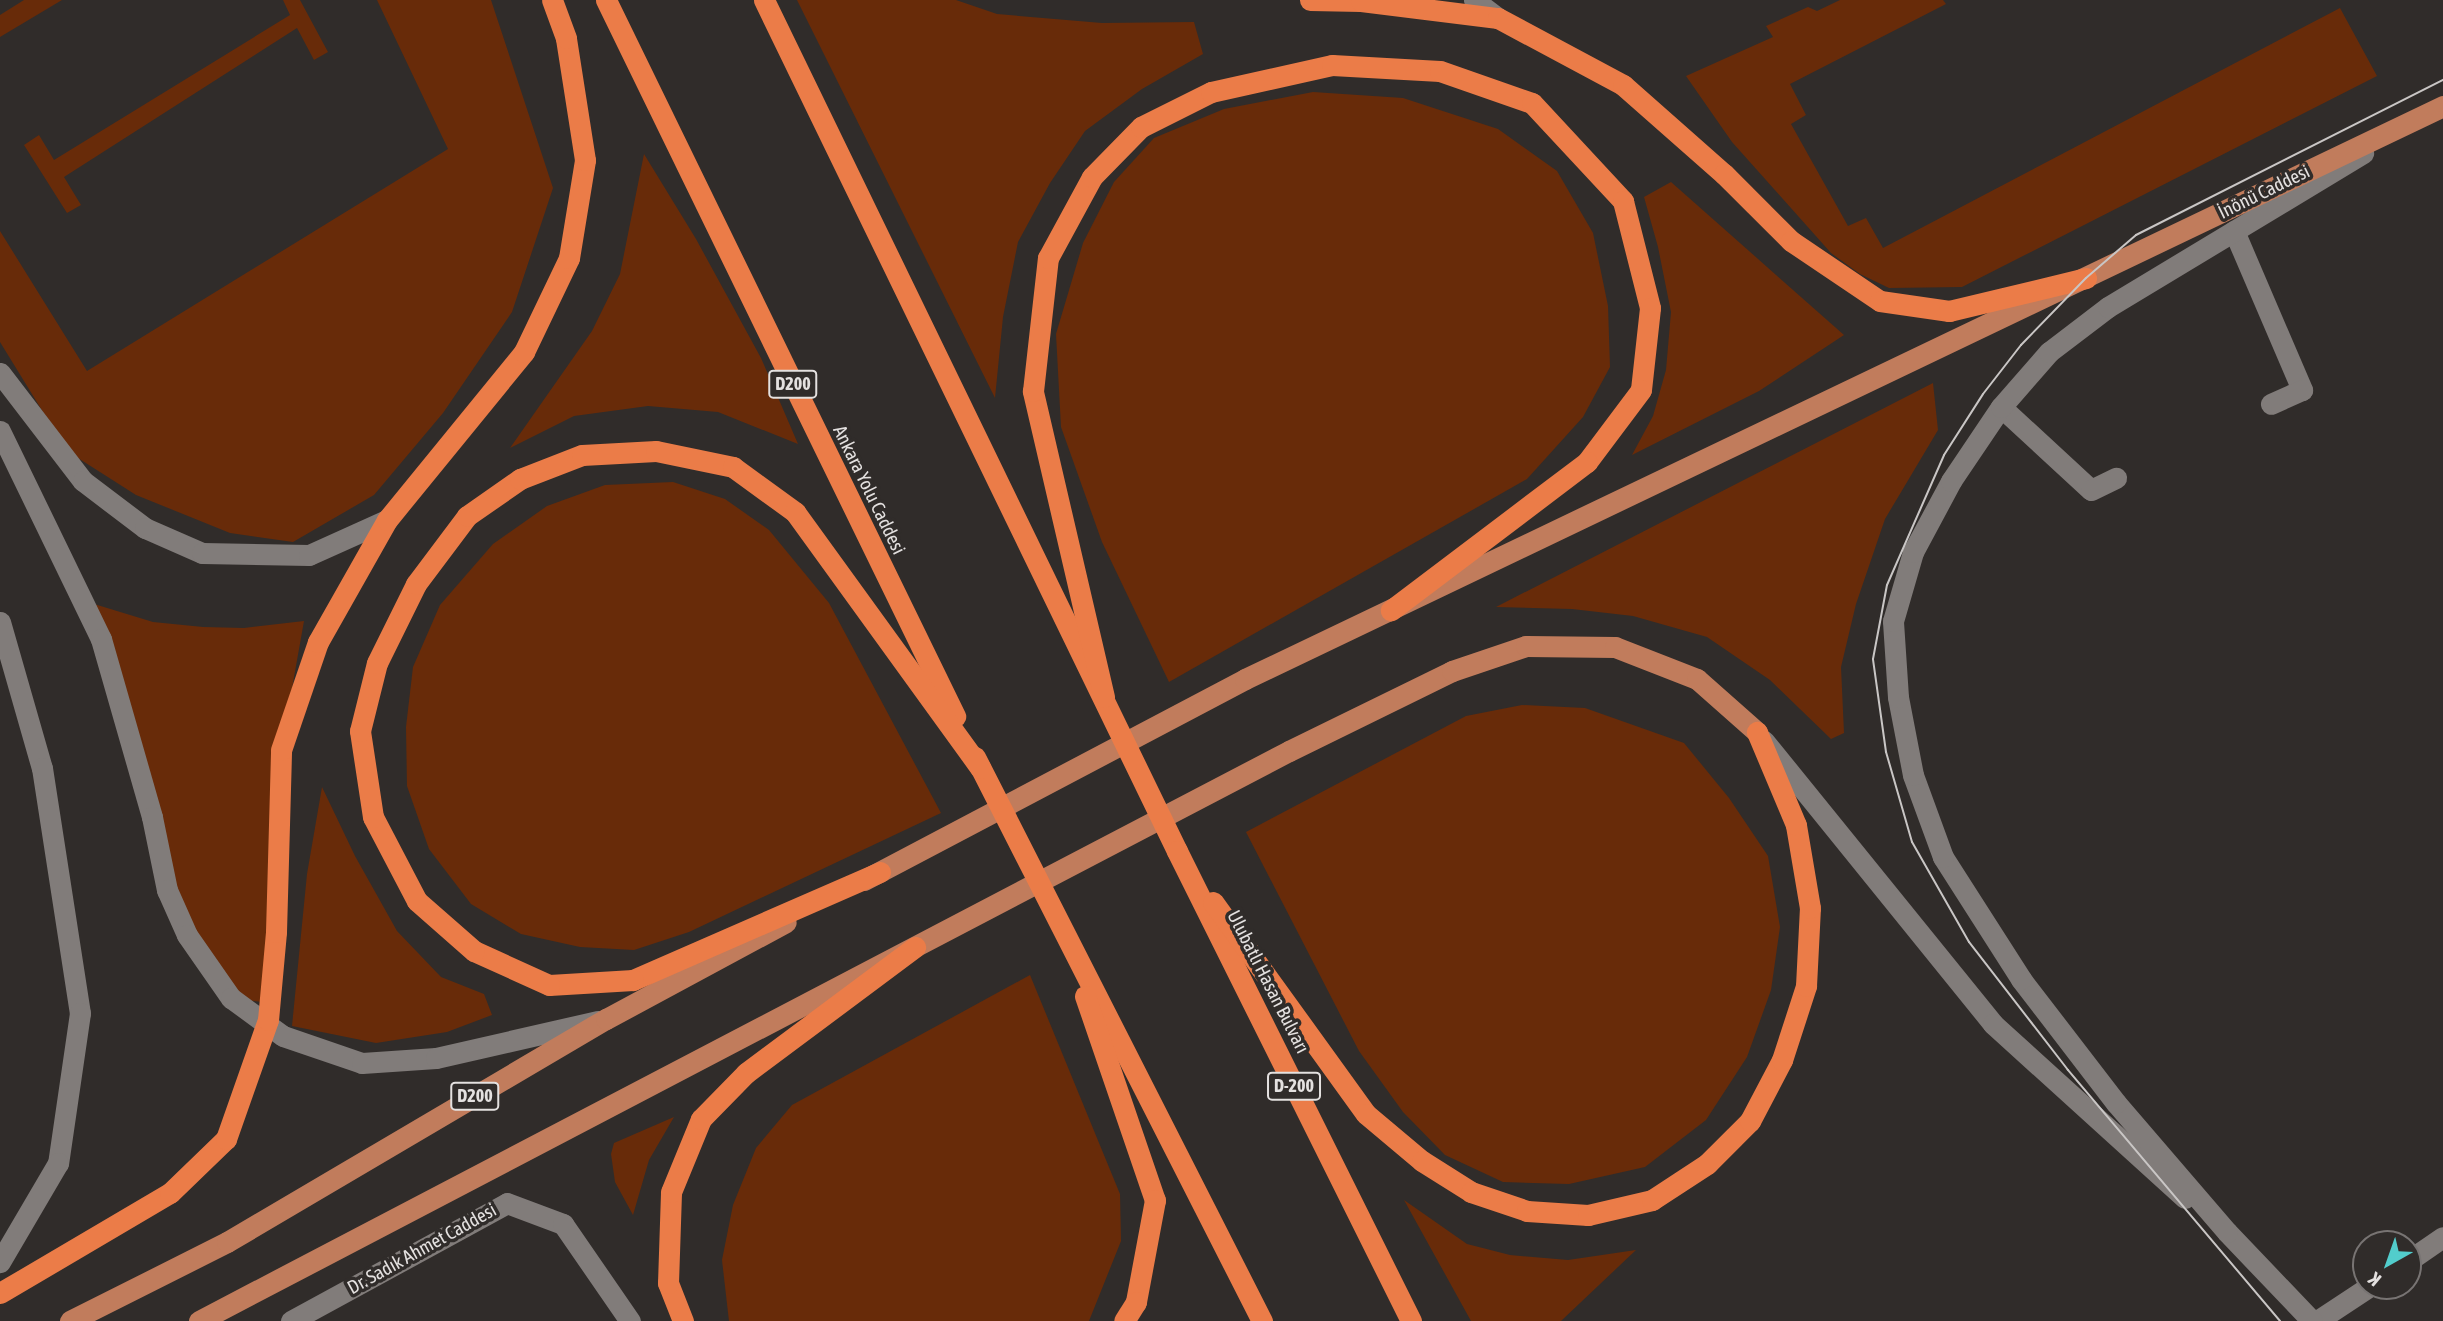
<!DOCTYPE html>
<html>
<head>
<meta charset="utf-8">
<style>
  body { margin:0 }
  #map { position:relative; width:2443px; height:1321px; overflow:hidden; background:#302c2a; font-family:"Asap Condensed",sans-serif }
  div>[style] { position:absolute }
  .green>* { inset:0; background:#682b09 }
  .lane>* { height:21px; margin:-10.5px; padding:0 10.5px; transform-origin:10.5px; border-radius:10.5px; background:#817c7a }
  .street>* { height:21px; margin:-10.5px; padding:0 10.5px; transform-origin:10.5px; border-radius:10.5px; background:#817c7a }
  .secondary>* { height:21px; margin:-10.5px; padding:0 10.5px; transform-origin:10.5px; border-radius:10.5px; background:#817c7a }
  .primary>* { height:21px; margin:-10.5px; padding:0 10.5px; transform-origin:10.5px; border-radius:10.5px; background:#c17c5c }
  .highway>* { height:21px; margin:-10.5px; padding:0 10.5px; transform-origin:10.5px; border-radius:10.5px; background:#eb7c48 }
  .tram>* { height:2px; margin:-1px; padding:0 1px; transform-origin:1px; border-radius:1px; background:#c9c6c5 }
  span { translate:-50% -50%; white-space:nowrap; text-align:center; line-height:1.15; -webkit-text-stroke:7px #302c2a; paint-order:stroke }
  .shield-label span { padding:2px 5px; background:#302c2a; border:2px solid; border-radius:5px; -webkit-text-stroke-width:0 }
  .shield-label { font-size:18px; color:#e4e1e0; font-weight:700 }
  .street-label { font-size:19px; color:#e4e1e0 }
  .north { position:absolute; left:2352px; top:1230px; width:70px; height:70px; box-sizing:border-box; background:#302c2a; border:2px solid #787473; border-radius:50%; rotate:220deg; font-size:19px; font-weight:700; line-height:28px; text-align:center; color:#e4e1e0 }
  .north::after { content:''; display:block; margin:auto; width:24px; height:32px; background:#52cdcc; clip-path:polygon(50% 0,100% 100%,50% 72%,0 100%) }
</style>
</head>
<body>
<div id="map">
  <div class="green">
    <i style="clip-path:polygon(24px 0,62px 0,0 37px,0 15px)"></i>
    <i style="clip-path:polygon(283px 0,300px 0,328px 52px,314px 60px,297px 28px,64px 177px,81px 205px,67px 213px,24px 145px,39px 135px,54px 160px,290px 15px)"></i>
    <i style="clip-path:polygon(377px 0,491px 0,553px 188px,512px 312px,443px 413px,374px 495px,293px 542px,230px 533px,136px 495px,67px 451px,0 342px,0 231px,87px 371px,448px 149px)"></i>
    <i style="clip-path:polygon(797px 0,956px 0,997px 14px,1102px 23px,1194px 22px,1203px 54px,1142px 89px,1085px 131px,1050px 183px,1018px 242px,1003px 317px,995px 398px)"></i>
    <i style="clip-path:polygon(1840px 0,1943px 0,1946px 4px,1790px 84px,1806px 115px,1791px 124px,1848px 226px,1866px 218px,1883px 248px,2340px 8px,2377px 76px,1962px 287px,1889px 288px,1860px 274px,1831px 253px,1732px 142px,1686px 76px,1773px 37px,1766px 26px,1808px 7px,1817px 11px)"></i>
    <i style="clip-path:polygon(1313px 92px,1403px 98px,1498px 129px,1557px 171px,1593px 233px,1608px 306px,1610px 367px,1583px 417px,1527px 479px,1169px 682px,1102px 542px,1061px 427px,1056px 334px,1083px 243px,1114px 182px,1154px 138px,1224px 109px)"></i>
    <i style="clip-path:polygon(644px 154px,696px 239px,761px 358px,798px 444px,718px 412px,648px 406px,574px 416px,510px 448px,592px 331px,620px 274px)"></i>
    <i style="clip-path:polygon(1671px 182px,1844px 335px,1759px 391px,1632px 455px,1653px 416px,1666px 370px,1671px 312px,1658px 247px,1644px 197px)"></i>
    <i style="clip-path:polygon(1933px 383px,1938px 430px,1885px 519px,1856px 604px,1841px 667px,1844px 733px,1831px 739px,1770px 680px,1707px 637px,1633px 616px,1572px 609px,1496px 607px)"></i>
    <i style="clip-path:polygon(673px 482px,725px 499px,769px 530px,829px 603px,941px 813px,689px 932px,634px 950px,580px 947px,521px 934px,471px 904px,429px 849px,407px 786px,406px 727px,413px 667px,440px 605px,493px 544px,547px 506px,605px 485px)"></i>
    <i style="clip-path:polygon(81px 600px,153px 622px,203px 627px,244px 628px,304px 621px,281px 750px,269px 1003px,231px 998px,187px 935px)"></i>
    <i style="clip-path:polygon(1522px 705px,1585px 708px,1684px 743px,1729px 798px,1768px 856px,1780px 927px,1771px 990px,1747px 1057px,1706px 1120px,1645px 1167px,1569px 1184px,1503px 1182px,1445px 1155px,1403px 1112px,1359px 1051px,1246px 832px,1466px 716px)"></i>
    <i style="clip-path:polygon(322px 787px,355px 856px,397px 931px,441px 977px,484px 994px,492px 1015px,447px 1032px,376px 1043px,292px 1026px,307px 874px)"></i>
    <i style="clip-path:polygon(1030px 975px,1120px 1194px,1121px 1241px,1089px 1321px,729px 1321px,722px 1260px,733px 1205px,756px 1148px,792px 1105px)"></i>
    <i style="clip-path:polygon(674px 1117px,649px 1160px,633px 1215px,615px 1182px,611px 1154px,614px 1143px)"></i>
    <i style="clip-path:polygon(1404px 1200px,1467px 1244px,1510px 1255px,1568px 1260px,1636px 1250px,1561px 1321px,1471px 1321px)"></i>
  </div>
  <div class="lane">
    <i style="left:2234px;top:231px;width:173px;rotate:66.8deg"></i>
    <i style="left:2302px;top:390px;width:34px;rotate:156deg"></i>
    <i style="left:2001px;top:407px;width:122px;rotate:42.7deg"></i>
    <i style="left:2091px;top:490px;width:28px;rotate:-26deg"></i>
  </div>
  <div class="street">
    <i style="left:1474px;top:0;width:30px;rotate:37deg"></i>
    <i style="left:2408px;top:1261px;width:42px;rotate:-34.4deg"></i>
    <i style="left:2317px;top:1321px;width:64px;rotate:-33.4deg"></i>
  </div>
  <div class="secondary">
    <i style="left:0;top:373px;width:136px;rotate:52.5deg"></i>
    <i style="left:83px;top:481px;width:78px;rotate:37.2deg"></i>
    <i style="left:145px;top:528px;width:62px;rotate:23.7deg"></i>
    <i style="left:202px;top:553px;width:107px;rotate:1.1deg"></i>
    <i style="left:309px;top:555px;width:85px;rotate:-24.2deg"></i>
    <i style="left:0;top:431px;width:231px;rotate:64.1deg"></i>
    <i style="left:101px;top:639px;width:185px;rotate:74deg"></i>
    <i style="left:152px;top:817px;width:75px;rotate:78.4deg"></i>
    <i style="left:167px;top:890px;width:49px;rotate:66deg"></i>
    <i style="left:187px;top:935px;width:77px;rotate:55.1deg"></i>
    <i style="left:231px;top:998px;width:64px;rotate:36.2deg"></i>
    <i style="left:283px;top:1036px;width:83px;rotate:18.9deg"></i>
    <i style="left:362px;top:1063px;width:74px;rotate:-3.9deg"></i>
    <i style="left:436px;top:1058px;width:166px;rotate:-12.9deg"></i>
    <i style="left:0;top:622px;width:152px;rotate:74deg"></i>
    <i style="left:42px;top:768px;width:248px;rotate:81.2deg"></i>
    <i style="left:80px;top:1013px;width:152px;rotate:98.3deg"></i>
    <i style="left:58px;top:1163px;width:115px;rotate:120.4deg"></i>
    <i style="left:1764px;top:741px;width:364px;rotate:51deg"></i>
    <i style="left:1993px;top:1024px;width:259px;rotate:42.2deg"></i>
    <i style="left:291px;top:1321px;width:246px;rotate:-28.6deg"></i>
    <i style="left:507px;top:1203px;width:60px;rotate:20.6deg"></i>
    <i style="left:563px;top:1224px;width:118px;rotate:55.4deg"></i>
    <i style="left:2312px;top:1321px;width:123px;rotate:-133.7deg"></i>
    <i style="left:2227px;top:1232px;width:170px;rotate:-130.7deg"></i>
    <i style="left:2116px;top:1103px;width:156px;rotate:-127.5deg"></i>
    <i style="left:2021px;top:979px;width:145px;rotate:-122.6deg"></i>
    <i style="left:1943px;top:857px;width:87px;rotate:-110.1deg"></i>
    <i style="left:1913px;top:775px;width:79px;rotate:-100.9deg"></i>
    <i style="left:1898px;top:697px;width:76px;rotate:-93.8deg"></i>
    <i style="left:1893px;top:621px;width:72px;rotate:-73.8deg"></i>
    <i style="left:1913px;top:552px;width:81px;rotate:-61.8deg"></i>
    <i style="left:1951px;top:481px;width:89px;rotate:-56deg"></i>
    <i style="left:2001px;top:407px;width:73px;rotate:-48.9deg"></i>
    <i style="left:2049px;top:352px;width:74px;rotate:-37.3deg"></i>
    <i style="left:2108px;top:307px;width:298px;rotate:-31.1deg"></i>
  </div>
  <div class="primary">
    <i style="left:864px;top:880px;width:431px;rotate:-27.8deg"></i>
    <i style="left:1245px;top:679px;width:1328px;rotate:-25.56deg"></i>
    <i style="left:70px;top:1321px;width:176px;rotate:-26.7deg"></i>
    <i style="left:227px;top:1242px;width:440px;rotate:-30.5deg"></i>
    <i style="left:606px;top:1019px;width:204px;rotate:-28.3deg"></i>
    <i style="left:199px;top:1321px;width:1230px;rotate:-27.61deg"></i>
    <i style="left:1289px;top:751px;width:182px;rotate:-26.1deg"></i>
    <i style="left:1452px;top:671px;width:78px;rotate:-18.7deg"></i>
    <i style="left:1526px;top:646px;width:89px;rotate:0.6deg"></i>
    <i style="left:1615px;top:647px;width:88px;rotate:21.3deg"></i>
    <i style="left:1697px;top:679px;width:80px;rotate:41.5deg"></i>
  </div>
  <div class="highway">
    <i style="left:606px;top:0;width:797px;rotate:64.01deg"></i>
    <i style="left:764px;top:0;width:946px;rotate:64.11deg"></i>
    <i style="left:1177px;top:851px;width:525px;rotate:63.53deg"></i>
    <i style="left:1310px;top:0;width:51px;rotate:1.1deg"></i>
    <i style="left:1361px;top:1px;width:138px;rotate:7.1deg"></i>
    <i style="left:1498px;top:18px;width:142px;rotate:28.2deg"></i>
    <i style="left:1623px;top:85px;width:135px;rotate:41.4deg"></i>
    <i style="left:1724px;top:174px;width:95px;rotate:45deg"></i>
    <i style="left:1791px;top:241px;width:107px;rotate:34deg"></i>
    <i style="left:1880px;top:301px;width:70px;rotate:8.2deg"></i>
    <i style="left:1949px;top:311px;width:141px;rotate:-13.5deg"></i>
    <i style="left:1104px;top:697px;width:314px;rotate:-103.1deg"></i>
    <i style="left:1033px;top:391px;width:134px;rotate:-83.6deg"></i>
    <i style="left:1048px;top:258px;width:92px;rotate:-61.5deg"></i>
    <i style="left:1092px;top:177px;width:70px;rotate:-45.6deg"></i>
    <i style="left:1141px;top:127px;width:78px;rotate:-26.6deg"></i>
    <i style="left:1211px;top:92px;width:124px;rotate:-12.6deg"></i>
    <i style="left:1332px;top:65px;width:108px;rotate:3.2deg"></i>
    <i style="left:1440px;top:71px;width:97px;rotate:19.2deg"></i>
    <i style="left:1532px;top:103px;width:134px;rotate:47.1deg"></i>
    <i style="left:1623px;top:201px;width:110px;rotate:75.8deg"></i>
    <i style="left:1650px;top:308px;width:82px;rotate:96.3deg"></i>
    <i style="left:1641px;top:390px;width:90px;rotate:126.9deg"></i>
    <i style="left:1587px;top:462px;width:246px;rotate:142.9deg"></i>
    <i style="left:975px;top:757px;width:633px;rotate:63.03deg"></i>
    <i style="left:880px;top:872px;width:270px;rotate:156.4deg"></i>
    <i style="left:633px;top:980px;width:84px;rotate:176.6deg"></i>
    <i style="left:549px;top:985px;width:82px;rotate:-155.6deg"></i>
    <i style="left:474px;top:951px;width:76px;rotate:-138.7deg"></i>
    <i style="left:417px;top:901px;width:95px;rotate:-117.6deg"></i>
    <i style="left:373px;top:817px;width:87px;rotate:-98.6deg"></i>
    <i style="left:360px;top:731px;width:70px;rotate:-76deg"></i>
    <i style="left:377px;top:663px;width:88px;rotate:-63.7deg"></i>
    <i style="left:416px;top:584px;width:85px;rotate:-53.1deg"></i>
    <i style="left:467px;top:516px;width:65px;rotate:-34.9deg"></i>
    <i style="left:520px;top:479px;width:66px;rotate:-21.2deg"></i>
    <i style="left:582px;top:455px;width:74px;rotate:-3.1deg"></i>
    <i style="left:656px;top:451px;width:79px;rotate:11.7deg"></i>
    <i style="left:733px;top:467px;width:77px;rotate:36deg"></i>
    <i style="left:795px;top:512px;width:316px;rotate:54.1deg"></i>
    <i style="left:1213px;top:902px;width:261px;rotate:54.2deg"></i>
    <i style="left:1366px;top:1114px;width:73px;rotate:40deg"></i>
    <i style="left:1422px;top:1161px;width:58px;rotate:32.3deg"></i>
    <i style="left:1471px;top:1192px;width:59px;rotate:18.7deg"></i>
    <i style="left:1527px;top:1211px;width:61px;rotate:3.8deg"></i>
    <i style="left:1588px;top:1215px;width:66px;rotate:-13.2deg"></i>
    <i style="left:1652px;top:1200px;width:66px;rotate:-33.2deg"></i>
    <i style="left:1707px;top:1164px;width:61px;rotate:-45deg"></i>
    <i style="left:1750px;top:1121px;width:69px;rotate:-62.3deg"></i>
    <i style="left:1782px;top:1060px;width:78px;rotate:-72deg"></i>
    <i style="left:1806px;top:986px;width:78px;rotate:-87.1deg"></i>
    <i style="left:1810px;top:908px;width:84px;rotate:-99.6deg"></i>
    <i style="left:1796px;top:825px;width:101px;rotate:-112.8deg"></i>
    <i style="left:1085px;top:996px;width:216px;rotate:71.1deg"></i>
    <i style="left:1155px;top:1200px;width:104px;rotate:100.6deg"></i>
    <i style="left:1136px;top:1302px;width:22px;rotate:122deg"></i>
    <i style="left:0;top:1293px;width:197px;rotate:-30.5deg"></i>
    <i style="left:170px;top:1193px;width:78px;rotate:-44deg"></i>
    <i style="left:226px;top:1139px;width:126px;rotate:-70.6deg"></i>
    <i style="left:268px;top:1020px;width:88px;rotate:-84.8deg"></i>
    <i style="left:276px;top:932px;width:182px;rotate:-88.4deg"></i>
    <i style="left:281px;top:750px;width:114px;rotate:-71.1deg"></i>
    <i style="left:318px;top:642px;width:140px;rotate:-60.5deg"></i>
    <i style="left:387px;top:520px;width:217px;rotate:-50.8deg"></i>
    <i style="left:524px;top:352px;width:104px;rotate:-64.4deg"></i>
    <i style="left:569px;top:258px;width:99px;rotate:-80.7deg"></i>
    <i style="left:585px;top:160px;width:123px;rotate:-98.9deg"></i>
    <i style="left:566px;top:38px;width:40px;rotate:-110.2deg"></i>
    <i style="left:683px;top:1321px;width:41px;rotate:-111.5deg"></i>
    <i style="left:668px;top:1283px;width:91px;rotate:-88.1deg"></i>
    <i style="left:671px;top:1192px;width:79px;rotate:-67.7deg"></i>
    <i style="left:701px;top:1119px;width:64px;rotate:-45.6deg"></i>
    <i style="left:746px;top:1073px;width:211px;rotate:-36.7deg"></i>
  </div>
  <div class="tram">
    <i style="left:2280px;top:1321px;width:329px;rotate:-130.2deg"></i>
    <i style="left:2068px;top:1070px;width:162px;rotate:-127.7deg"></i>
    <i style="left:1969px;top:942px;width:115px;rotate:-119.7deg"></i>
    <i style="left:1912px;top:842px;width:94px;rotate:-106.1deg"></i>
    <i style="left:1886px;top:752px;width:94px;rotate:-98deg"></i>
    <i style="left:1873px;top:659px;width:75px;rotate:-79.3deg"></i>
    <i style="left:1887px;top:585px;width:142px;rotate:-66.3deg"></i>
    <i style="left:1944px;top:455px;width:72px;rotate:-57.4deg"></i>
    <i style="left:1983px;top:394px;width:62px;rotate:-52.2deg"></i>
    <i style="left:2021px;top:345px;width:93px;rotate:-45.9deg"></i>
    <i style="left:2086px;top:278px;width:66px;rotate:-40.7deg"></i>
    <i style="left:2136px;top:235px;width:344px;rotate:-26.8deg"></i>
  </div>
  <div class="shield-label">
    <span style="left:793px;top:384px">D200</span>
    <span style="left:1294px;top:1086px">D-200</span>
    <span style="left:475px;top:1096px">D200</span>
  </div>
  <div class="street-label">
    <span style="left:2264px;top:192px;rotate:-26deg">İnönü Caddesi</span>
    <span style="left:869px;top:490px;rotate:64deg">Ankara Yolu Caddesi</span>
    <span style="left:1268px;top:982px;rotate:63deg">Ulubatlı Hasan Bulvarı</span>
    <span style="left:422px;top:1249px;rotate:-29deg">Dr. Sadık Ahmet Caddesi</span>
  </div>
  <div class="north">K</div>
</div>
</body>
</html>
